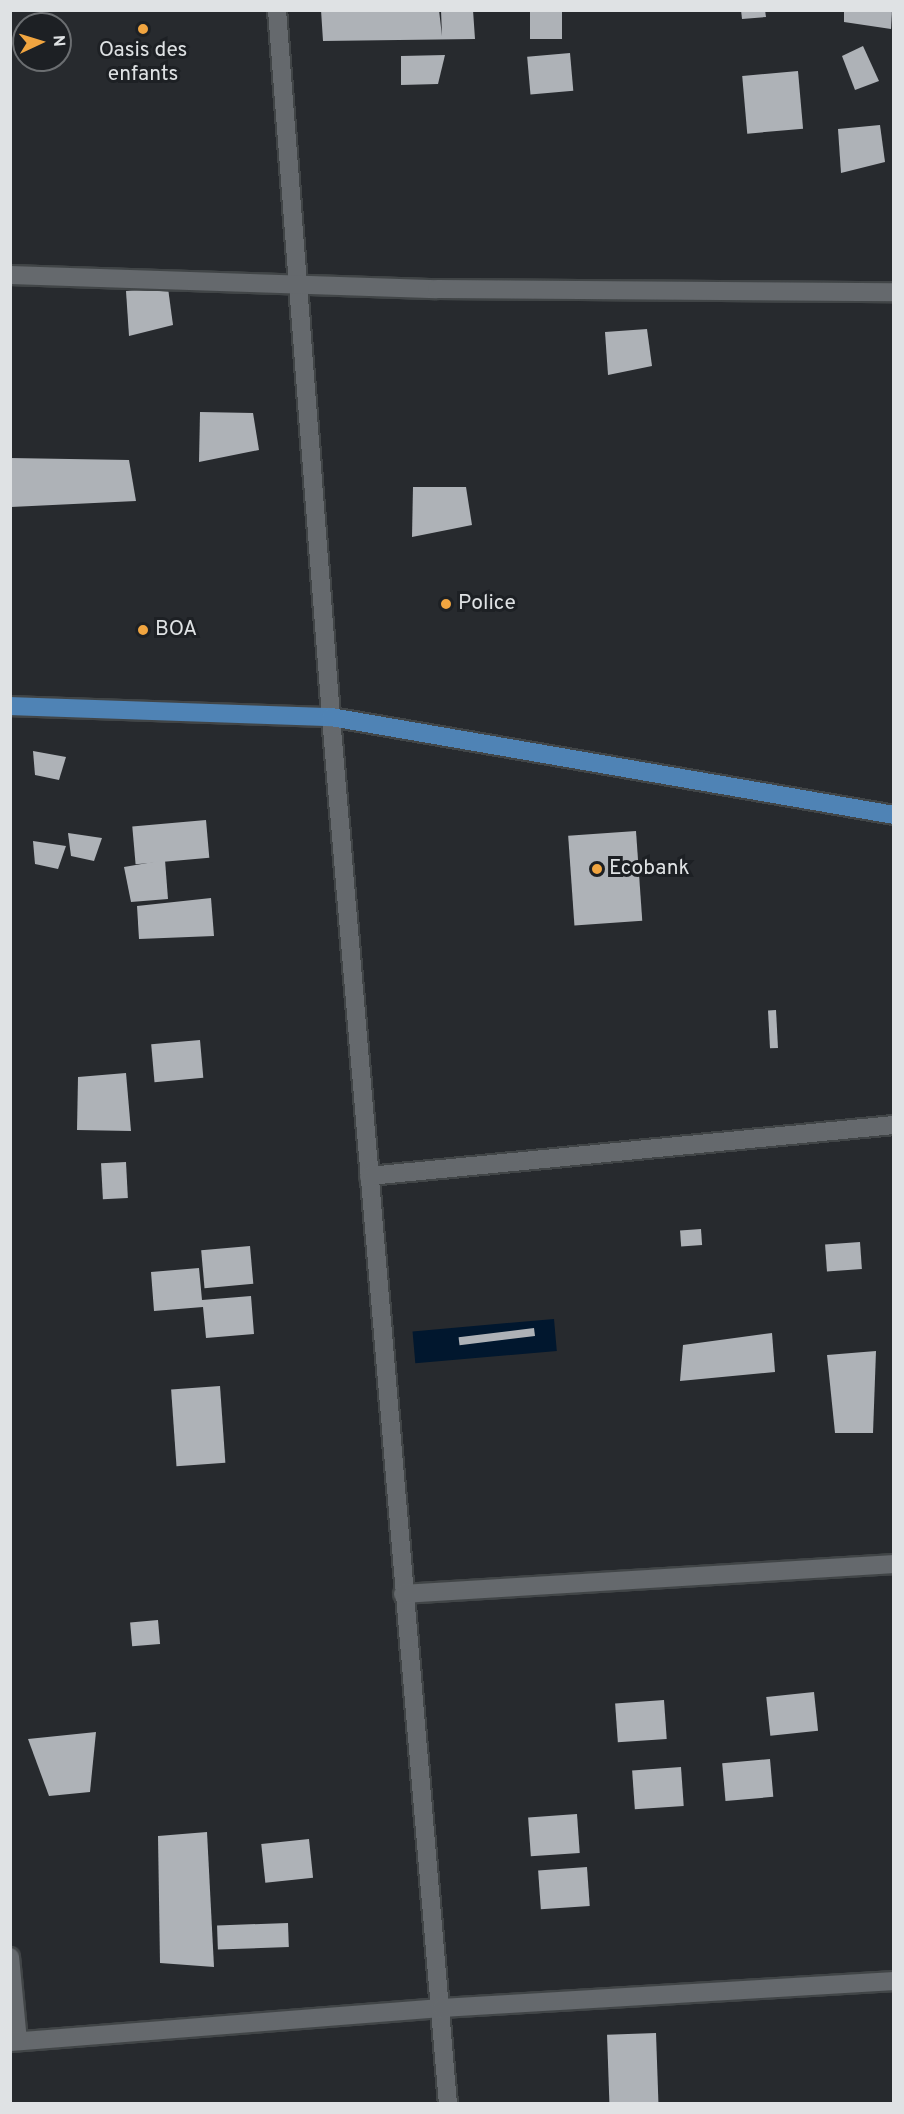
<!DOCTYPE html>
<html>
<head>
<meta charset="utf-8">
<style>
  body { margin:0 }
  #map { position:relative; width:904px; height:2114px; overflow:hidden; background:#272a2e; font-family:Overpass,sans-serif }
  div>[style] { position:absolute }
  .water>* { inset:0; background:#01172e; transform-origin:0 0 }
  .building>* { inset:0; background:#aeb2b7; transform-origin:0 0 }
  .roads { filter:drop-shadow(2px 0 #414547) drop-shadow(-2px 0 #414547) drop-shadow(0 2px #414547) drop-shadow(0 -2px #414547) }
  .minor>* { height:18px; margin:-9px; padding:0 9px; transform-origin:9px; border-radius:9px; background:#65696d }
  .major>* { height:18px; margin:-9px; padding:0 9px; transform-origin:9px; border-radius:9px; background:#4f83b5 }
  .dots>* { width:16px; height:16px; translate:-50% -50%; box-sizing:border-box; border:3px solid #1d2024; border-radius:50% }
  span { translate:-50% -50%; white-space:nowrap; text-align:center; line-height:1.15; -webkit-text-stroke:6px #1d2024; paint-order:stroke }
  .poi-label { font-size:21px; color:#dfe2e4 }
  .left { translate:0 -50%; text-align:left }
  .frame { position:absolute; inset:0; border:12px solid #dfe2e4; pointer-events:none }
  .north { position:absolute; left:12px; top:12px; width:60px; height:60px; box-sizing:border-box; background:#1d2024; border:2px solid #6b6e71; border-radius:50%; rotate:86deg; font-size:16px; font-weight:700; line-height:24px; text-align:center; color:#dfe2e4 }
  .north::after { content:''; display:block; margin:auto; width:21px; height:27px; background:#f1a540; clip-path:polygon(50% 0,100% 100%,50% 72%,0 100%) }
</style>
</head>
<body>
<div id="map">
  <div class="water">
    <i style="left:554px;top:1319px;width:32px;height:142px;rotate:85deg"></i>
  </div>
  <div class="building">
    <i style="clip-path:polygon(321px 10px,439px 10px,442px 36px,441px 10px,473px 10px,475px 39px,323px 41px)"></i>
    <i style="left:530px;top:10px;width:32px;height:29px"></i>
    <i style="clip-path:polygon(741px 10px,765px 10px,766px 17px,742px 19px)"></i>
    <i style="clip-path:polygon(844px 10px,892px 10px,891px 29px,844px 22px)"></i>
    <i style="clip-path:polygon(863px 46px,879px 81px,855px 90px,842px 56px)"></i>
    <i style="left:570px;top:53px;width:38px;height:43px;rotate:85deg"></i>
    <i style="clip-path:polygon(445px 55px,438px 84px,401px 85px,401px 56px)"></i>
    <i style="left:798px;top:71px;width:58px;height:56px;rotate:85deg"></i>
    <i style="clip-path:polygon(880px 125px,885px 162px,841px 173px,838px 129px)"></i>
    <i style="clip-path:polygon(168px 288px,173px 325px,129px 336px,126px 291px)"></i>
    <i style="clip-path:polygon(647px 329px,652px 366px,608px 375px,605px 332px)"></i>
    <i style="clip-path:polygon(200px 412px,253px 413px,259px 450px,199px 462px)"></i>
    <i style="clip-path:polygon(10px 458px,129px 460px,136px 501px,11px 507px)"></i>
    <i style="clip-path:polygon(413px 487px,466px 487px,472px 525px,412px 537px)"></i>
    <i style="clip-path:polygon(33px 751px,66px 757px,59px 780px,35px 775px)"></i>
    <i style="left:206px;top:820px;width:38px;height:74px;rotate:85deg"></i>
    <i style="left:636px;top:831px;width:90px;height:68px;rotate:86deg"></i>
    <i style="clip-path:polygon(68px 833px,102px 838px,94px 861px,71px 856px)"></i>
    <i style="clip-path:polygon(33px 841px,66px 846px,58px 869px,35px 864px)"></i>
    <i style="clip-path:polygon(165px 860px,168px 899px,131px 902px,124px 867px)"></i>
    <i style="clip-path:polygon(211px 898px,214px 936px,139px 939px,137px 906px)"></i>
    <i style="left:776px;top:1010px;width:38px;height:8px;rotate:87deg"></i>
    <i style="left:200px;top:1040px;width:38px;height:49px;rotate:85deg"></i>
    <i style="clip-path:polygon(126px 1073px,131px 1131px,77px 1130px,78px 1077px)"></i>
    <i style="left:126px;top:1162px;width:36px;height:25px;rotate:87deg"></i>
    <i style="left:701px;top:1229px;width:16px;height:21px;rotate:86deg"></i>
    <i style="left:860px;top:1242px;width:27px;height:35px;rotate:86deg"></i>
    <i style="left:250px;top:1246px;width:38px;height:49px;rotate:85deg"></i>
    <i style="clip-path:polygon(199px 1268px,202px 1300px,251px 1296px,254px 1334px,206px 1338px,203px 1307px,154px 1311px,151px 1272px)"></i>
    <i style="left:534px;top:1328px;width:8px;height:76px;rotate:83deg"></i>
    <i style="clip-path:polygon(772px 1333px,775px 1372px,680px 1381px,683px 1345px)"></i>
    <i style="clip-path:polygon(876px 1351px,873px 1433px,835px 1433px,827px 1355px)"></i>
    <i style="left:220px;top:1386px;width:77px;height:49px;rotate:86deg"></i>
    <i style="left:158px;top:1620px;width:24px;height:28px;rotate:85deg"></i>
    <i style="left:814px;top:1692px;width:39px;height:48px;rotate:84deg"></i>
    <i style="left:664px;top:1700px;width:39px;height:49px;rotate:86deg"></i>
    <i style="clip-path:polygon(96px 1732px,90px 1792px,49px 1796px,28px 1739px)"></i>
    <i style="left:770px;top:1759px;width:38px;height:48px;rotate:85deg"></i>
    <i style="left:681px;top:1767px;width:39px;height:49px;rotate:86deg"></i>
    <i style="left:577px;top:1814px;width:39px;height:49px;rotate:86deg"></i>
    <i style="clip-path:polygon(207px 1832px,214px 1967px,160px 1963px,158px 1836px)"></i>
    <i style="left:309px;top:1839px;width:39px;height:48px;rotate:84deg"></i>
    <i style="left:587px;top:1867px;width:39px;height:49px;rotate:86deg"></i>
    <i style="left:288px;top:1923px;width:24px;height:71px;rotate:88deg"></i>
    <i style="left:656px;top:2033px;width:70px;height:49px;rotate:88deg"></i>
  </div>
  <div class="roads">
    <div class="minor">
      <i style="left:277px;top:10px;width:709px;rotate:85.63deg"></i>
      <i style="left:331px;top:717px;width:1392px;rotate:85.18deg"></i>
      <i style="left:10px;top:275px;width:427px;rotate:1.9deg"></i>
      <i style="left:437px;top:289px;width:457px;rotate:0.4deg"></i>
      <i style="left:369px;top:1176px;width:527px;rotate:-5.55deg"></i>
      <i style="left:403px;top:1594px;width:492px;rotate:-3.5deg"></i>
      <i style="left:10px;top:1957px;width:84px;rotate:84.6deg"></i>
      <i style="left:10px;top:2042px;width:433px;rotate:-4.5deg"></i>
      <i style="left:442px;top:2008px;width:453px;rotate:-3.4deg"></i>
    </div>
    <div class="major">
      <i style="left:10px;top:706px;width:321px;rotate:2deg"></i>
      <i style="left:331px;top:717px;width:571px;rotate:9.87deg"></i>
    </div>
  </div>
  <div class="dots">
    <i style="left:143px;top:29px;background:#f1a540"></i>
    <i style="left:446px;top:604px;background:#f1a540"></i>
    <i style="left:143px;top:630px;background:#f1a540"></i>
    <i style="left:597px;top:869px;background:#f1a540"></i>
  </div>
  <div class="poi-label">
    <span style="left:143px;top:63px">Oasis des<br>enfants</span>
    <span class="left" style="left:458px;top:604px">Police</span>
    <span class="left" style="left:155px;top:630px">BOA</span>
    <span class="left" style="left:609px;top:869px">Ecobank</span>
  </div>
  <div class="frame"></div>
  <div class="north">N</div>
</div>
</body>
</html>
